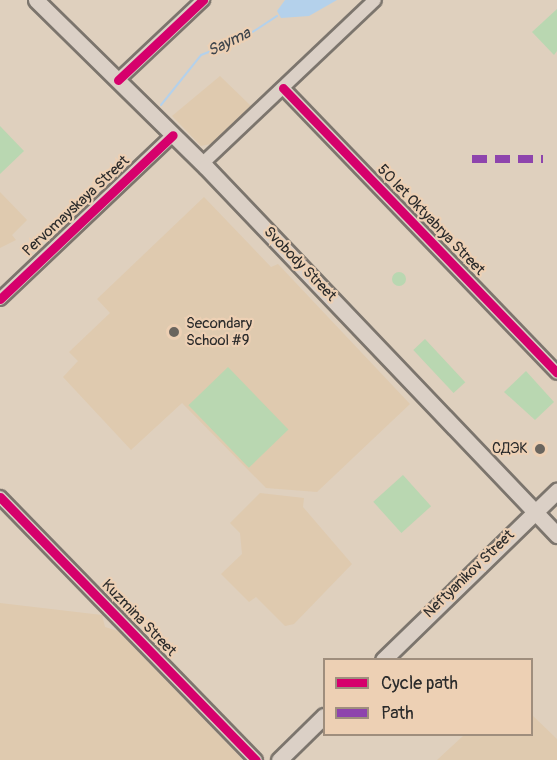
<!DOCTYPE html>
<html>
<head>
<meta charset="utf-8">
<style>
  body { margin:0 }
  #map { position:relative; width:557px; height:760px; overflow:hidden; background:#dfd0be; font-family:Pangolin,sans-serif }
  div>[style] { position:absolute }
  .built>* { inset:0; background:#dfcaaf }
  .green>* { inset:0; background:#b9d7b1; transform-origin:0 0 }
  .round { border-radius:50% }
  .water>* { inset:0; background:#b4d1eb }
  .stream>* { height:2px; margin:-1px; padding:0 1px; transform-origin:1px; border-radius:1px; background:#b4d1eb }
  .roads { filter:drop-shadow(2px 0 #7c756d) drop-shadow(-2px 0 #7c756d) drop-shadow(0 2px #7c756d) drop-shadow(0 -2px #7c756d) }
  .minor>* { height:12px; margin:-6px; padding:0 6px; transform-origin:6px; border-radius:6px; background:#dbd0c6 }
  .major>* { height:15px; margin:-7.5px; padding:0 7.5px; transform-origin:7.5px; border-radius:7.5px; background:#dbd0c6 }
  .quiet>* { height:8px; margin-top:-4px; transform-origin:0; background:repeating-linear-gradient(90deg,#8e44ad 0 15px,transparent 0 23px) }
  .cycleway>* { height:9px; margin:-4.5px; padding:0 4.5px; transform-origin:4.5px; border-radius:4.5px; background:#d6006c }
  .dots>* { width:16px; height:16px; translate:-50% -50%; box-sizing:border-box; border:3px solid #edd0b4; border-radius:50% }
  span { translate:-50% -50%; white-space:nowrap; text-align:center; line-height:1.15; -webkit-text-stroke:4.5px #edd0b4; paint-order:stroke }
  .street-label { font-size:15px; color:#2b2b2b }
  .poi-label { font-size:15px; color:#2b2b2b }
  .left { translate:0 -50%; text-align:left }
  .right { translate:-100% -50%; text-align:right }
  .water-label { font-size:16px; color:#3d444b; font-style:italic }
  .legend { position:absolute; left:323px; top:658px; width:210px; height:78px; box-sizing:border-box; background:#edd0b4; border:2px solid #9f8e7d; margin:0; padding:8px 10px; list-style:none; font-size:18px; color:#2b2b2b }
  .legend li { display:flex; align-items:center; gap:12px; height:30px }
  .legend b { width:30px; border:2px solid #9f8e7d }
</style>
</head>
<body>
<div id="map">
  <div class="built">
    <i style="clip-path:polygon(220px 76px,251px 106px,211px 144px,201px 146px,172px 116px)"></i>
    <i style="clip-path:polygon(0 192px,27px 220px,12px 235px,16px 240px,0 248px)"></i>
    <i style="clip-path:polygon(204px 197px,271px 267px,278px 264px,410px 404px,317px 492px,266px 488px,182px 403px,131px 450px,63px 377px,78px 361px,69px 352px,110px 313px,97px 299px)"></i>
    <i style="clip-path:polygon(260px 493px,304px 498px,303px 507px,352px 564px,294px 624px,285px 626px,256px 597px,249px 602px,221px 574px,242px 554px,240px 533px,230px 523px)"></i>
    <i style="clip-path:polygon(0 603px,102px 615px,105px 627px,118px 631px,243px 760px,0 760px)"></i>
    <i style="clip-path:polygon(532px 715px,557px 739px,557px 760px,437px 760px,464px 735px,532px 734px)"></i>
  </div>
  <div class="green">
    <i style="clip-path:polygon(557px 9px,557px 51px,554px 55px,532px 32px)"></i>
    <i style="clip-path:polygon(0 126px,24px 151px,0 174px)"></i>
    <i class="round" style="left:392px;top:272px;width:14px;height:14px"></i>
    <i style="left:425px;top:339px;width:59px;height:16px;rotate:47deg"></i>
    <i style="left:228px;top:367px;width:87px;height:55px;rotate:46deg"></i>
    <i style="clip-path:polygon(526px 371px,554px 402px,535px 420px,504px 392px)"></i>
    <i style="left:403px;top:475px;width:42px;height:40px;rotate:48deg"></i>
  </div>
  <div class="water">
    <i style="clip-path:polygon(285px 0,337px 0,309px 16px,281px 18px,277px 11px)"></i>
  </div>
  <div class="stream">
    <i style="left:161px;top:105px;width:64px;rotate:-51.3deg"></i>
    <i style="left:201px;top:55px;width:44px;rotate:-21.3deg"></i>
    <i style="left:242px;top:39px;width:42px;rotate:-33.3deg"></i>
  </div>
  <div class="roads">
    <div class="minor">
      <i style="left:118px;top:80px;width:117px;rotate:-43.3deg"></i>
      <i style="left:283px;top:88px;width:395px;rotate:46.1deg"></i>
      <i style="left:202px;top:164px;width:238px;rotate:-43.5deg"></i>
      <i style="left:0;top:299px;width:238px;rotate:-43.5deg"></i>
      <i style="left:0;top:497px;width:367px;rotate:45.8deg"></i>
    </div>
    <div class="major">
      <i style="left:36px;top:0;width:238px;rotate:44.5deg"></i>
      <i style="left:206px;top:167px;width:509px;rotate:46.35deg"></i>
      <i style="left:383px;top:660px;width:243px;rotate:-44.2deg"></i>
      <i style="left:279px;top:760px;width:63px;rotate:-44.4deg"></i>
    </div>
  </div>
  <div class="quiet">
    <i style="left:472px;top:159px;width:71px"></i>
  </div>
  <div class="cycleway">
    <i style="left:118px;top:80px;width:117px;rotate:-43.3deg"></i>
    <i style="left:283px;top:88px;width:395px;rotate:46.1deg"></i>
    <i style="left:0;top:299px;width:238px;rotate:-43.5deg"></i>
    <i style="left:0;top:497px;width:367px;rotate:45.8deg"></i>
  </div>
  <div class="dots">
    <i style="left:174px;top:332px;background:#6a655e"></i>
    <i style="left:540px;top:449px;background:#6a655e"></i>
  </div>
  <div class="street-label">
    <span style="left:76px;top:206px;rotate:-43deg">Pervomayskaya Street</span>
    <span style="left:431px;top:220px;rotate:46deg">50 let Oktyabrya Street</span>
    <span style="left:300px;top:264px;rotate:46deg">Svobody Street</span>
    <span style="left:469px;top:574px;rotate:-44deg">Neftyanikov Street</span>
    <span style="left:139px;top:618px;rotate:46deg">Kuzmina Street</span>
  </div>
  <div class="poi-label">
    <span class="left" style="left:186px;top:332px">Secondary<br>School #9</span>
    <span class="right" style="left:528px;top:449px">СДЭК</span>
  </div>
  <div class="water-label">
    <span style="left:229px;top:42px;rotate:-26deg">Sayma</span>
  </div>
  <ul class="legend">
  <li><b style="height:8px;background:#d6006c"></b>Cycle path</li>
  <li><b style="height:8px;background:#8e44ad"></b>Path</li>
  </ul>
</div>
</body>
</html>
